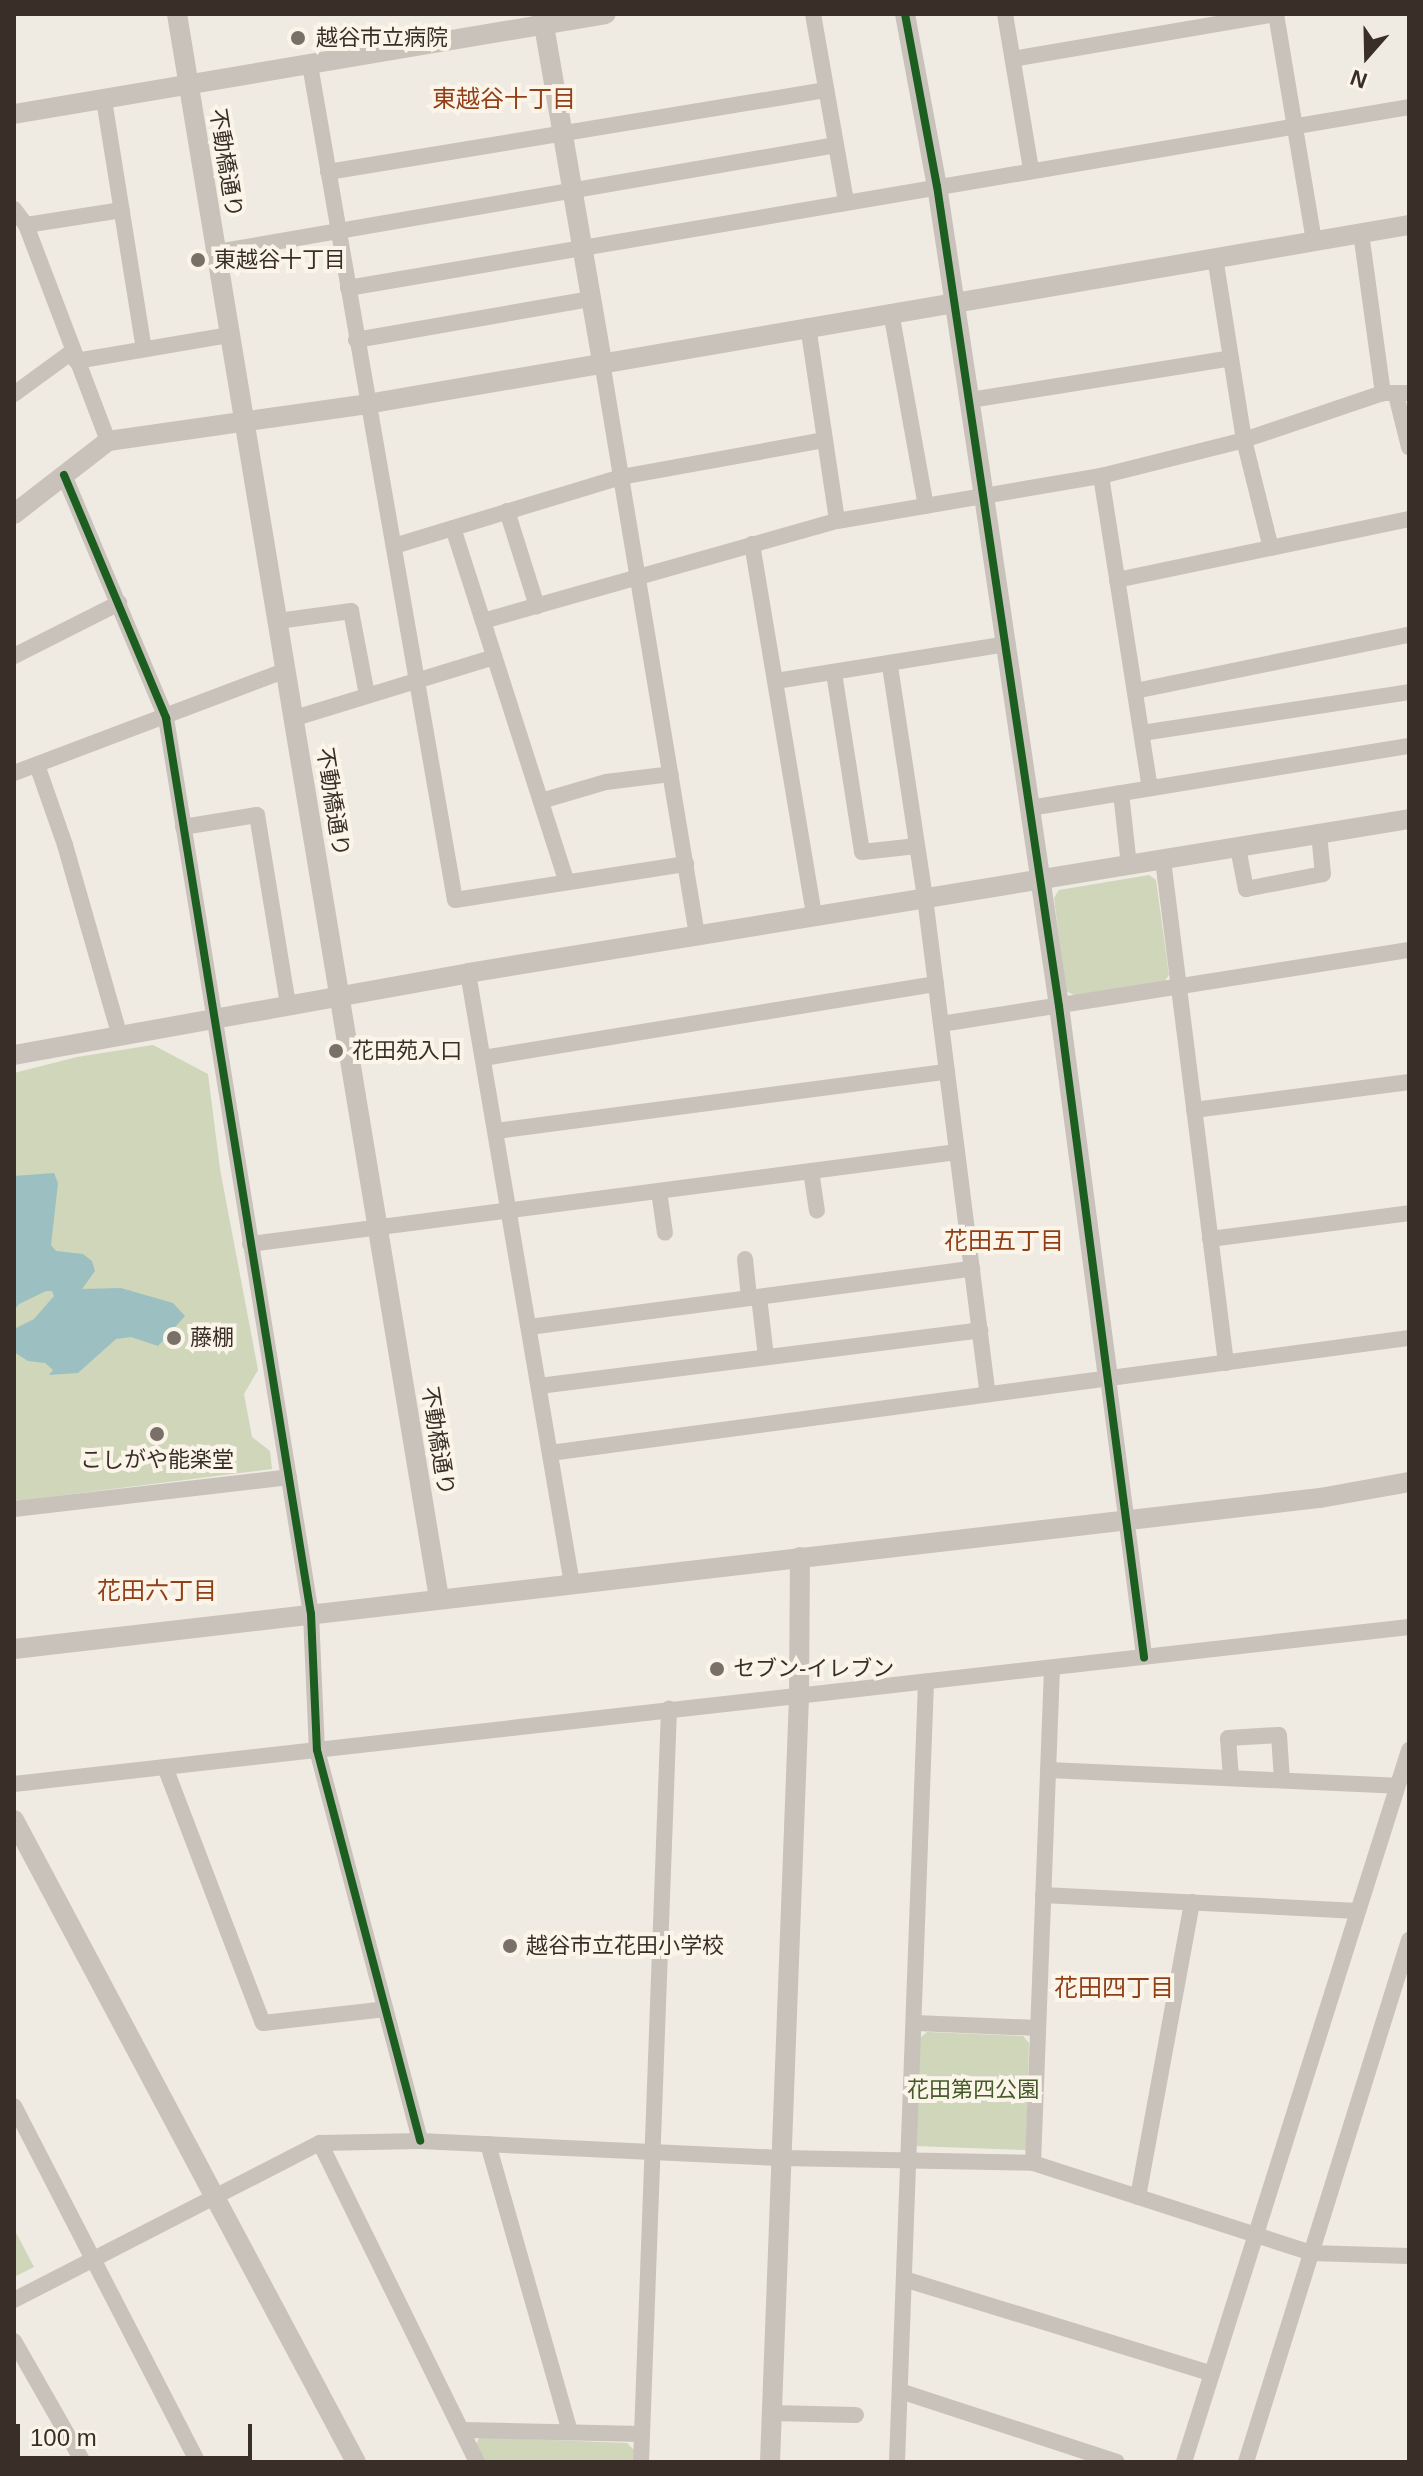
<!DOCTYPE html>
<html>
<head>
<meta charset="utf-8">
<style>
  body { margin:0 }
  #map { position:relative; width:1423px; height:2476px; overflow:hidden; background:#efeae2; font-family:Helvetica,"Noto Sans JP",sans-serif }
  div>[style] { position:absolute }
  .green>* { inset:0; background:#cfd6ba }
  .water>* { inset:0; background:#9cbfc2 }
  .minor>* { height:16px; margin:-8px; padding:0 8px; transform-origin:8px; border-radius:8px; background:#c8c2bb }
  .tertiary>* { height:20px; margin:-10px; padding:0 10px; transform-origin:10px; border-radius:10px; background:#c8c2bb }
  .cycleway>* { height:8px; margin:-4px; padding:0 4px; transform-origin:4px; border-radius:4px; background:#1b5e20 }
  .dots>* { width:22px; height:22px; translate:-50% -50%; box-sizing:border-box; border:4px solid #fbf5e9; border-radius:50% }
  span { translate:-50% -50%; white-space:nowrap; text-align:center; line-height:1.15; -webkit-text-stroke:8px #fbf5e9; paint-order:stroke }
  .poi-label { font-size:22px; color:#3a2f28 }
  .left { translate:0 -50%; text-align:left }
  .street-label { font-size:22px; color:#3a2f28 }
  .park-label { font-size:22px; color:#455b29 }
  .neighbourhood-label { font-size:24px; color:#913f19 }
  .frame { position:absolute; inset:0; border:16px solid #3a2f28; pointer-events:none }
  .north { position:absolute; left:1327px; top:16px; width:80px; height:80px; -webkit-text-stroke:6px #fbf5e9; paint-order:stroke; rotate:200deg; font-size:22px; font-weight:700; line-height:32px; text-align:center; color:#3a2f28 }
  .north::after { content:''; display:block; margin:auto; width:28px; height:36px; background:#3a2f28; clip-path:polygon(50% 0,100% 100%,50% 72%,0 100%) }
  .scale { position:absolute; left:16px; top:2424px; width:236px; height:36px; box-sizing:border-box; border:4px solid #3a2f28; border-top:0; padding-left:10px; font-size:24px; line-height:28px; white-space:nowrap; color:#3a2f28; -webkit-text-stroke:6px #fbf5e9; paint-order:stroke }
</style>
</head>
<body>
<div id="map">
  <div class="green">
    <i style="clip-path:polygon(1149px 875px,1156px 880px,1169px 975px,1164px 982px,1076px 996px,1066px 991px,1054px 898px,1059px 890px)"></i>
    <i style="clip-path:polygon(153px 1045px,208px 1074px,220px 1169px,258px 1370px,244px 1394px,252px 1437px,270px 1451px,272px 1469px,17px 1501px,14px 1496px,14px 1073px,77px 1057px)"></i>
    <i style="clip-path:polygon(927px 2032px,1023px 2036px,1029px 2043px,1026px 2150px,915px 2146px,920px 2038px)"></i>
    <i style="clip-path:polygon(14px 2229px,34px 2267px,14px 2277px)"></i>
    <i style="clip-path:polygon(480px 2437px,627px 2443px,634px 2450px,633px 2462px,485px 2462px,476px 2444px)"></i>
  </div>
  <div class="water">
    <i style="clip-path:polygon(54px 1173px,58px 1183px,51px 1245px,56px 1251px,83px 1254px,92px 1261px,95px 1271px,82px 1289px,121px 1288px,173px 1303px,185px 1316px,158px 1346px,131px 1337px,116px 1339px,78px 1373px,49px 1375px,53px 1370px,45px 1363px,28px 1361px,14px 1352px,16px 1328px,34px 1319px,54px 1296px,52px 1291px,46px 1291px,19px 1304px,14px 1310px,14px 1176px)"></i>
  </div>
  <div class="minor">
    <i style="left:813px;top:14px;width:191px;rotate:80deg"></i>
    <i style="left:1005px;top:14px;width:158px;rotate:80.5deg"></i>
    <i style="left:1276px;top:14px;width:230px;rotate:80.5deg"></i>
    <i style="left:1013px;top:59px;width:267px;rotate:-9.7deg"></i>
    <i style="left:310px;top:65px;width:847px;rotate:80.15deg"></i>
    <i style="left:455px;top:900px;width:234px;rotate:-8.9deg"></i>
    <i style="left:104px;top:100px;width:252px;rotate:80.9deg"></i>
    <i style="left:328px;top:172px;width:505px;rotate:-9.35deg"></i>
    <i style="left:14px;top:209px;width:20px;rotate:53deg"></i>
    <i style="left:26px;top:225px;width:231px;rotate:69.2deg"></i>
    <i style="left:26px;top:225px;width:97px;rotate:-8.9deg"></i>
    <i style="left:1361px;top:233px;width:162px;rotate:82.2deg"></i>
    <i style="left:217px;top:252px;width:628px;rotate:-9.81deg"></i>
    <i style="left:1215px;top:257px;width:185px;rotate:81deg"></i>
    <i style="left:1244px;top:440px;width:111px;rotate:76deg"></i>
    <i style="left:348px;top:288px;width:1076px;rotate:-9.68deg"></i>
    <i style="left:891px;top:312px;width:197px;rotate:79.8deg"></i>
    <i style="left:808px;top:326px;width:197px;rotate:81.5deg"></i>
    <i style="left:356px;top:340px;width:240px;rotate:-9.9deg"></i>
    <i style="left:76px;top:361px;width:156px;rotate:-9.6deg"></i>
    <i style="left:602px;top:362px;width:581px;rotate:80.59deg"></i>
    <i style="left:14px;top:394px;width:73px;rotate:-36.1deg"></i>
    <i style="left:1396px;top:395px;width:54px;rotate:76deg"></i>
    <i style="left:970px;top:400px;width:264px;rotate:-9.1deg"></i>
    <i style="left:64px;top:475px;width:264px;rotate:67.2deg"></i>
    <i style="left:166px;top:718px;width:908px;rotate:80.81deg"></i>
    <i style="left:311px;top:1614px;width:136px;rotate:87.5deg"></i>
    <i style="left:317px;top:1750px;width:404px;rotate:75.2deg"></i>
    <i style="left:1101px;top:476px;width:316px;rotate:81.1deg"></i>
    <i style="left:507px;top:511px;width:100px;rotate:72.5deg"></i>
    <i style="left:453px;top:528px;width:370px;rotate:72.2deg"></i>
    <i style="left:752px;top:544px;width:376px;rotate:80.5deg"></i>
    <i style="left:394px;top:546px;width:237px;rotate:-16.9deg"></i>
    <i style="left:621px;top:477px;width:207px;rotate:-10.3deg"></i>
    <i style="left:1117px;top:580px;width:298px;rotate:-11.8deg"></i>
    <i style="left:278px;top:621px;width:74px;rotate:-7.8deg"></i>
    <i style="left:351px;top:611px;width:86px;rotate:79.2deg"></i>
    <i style="left:483px;top:621px;width:368px;rotate:-15.8deg"></i>
    <i style="left:837px;top:521px;width:268px;rotate:-9.7deg"></i>
    <i style="left:1101px;top:476px;width:147px;rotate:-14.1deg"></i>
    <i style="left:1244px;top:440px;width:147px;rotate:-18.7deg"></i>
    <i style="left:1383px;top:393px;width:26px"></i>
    <i style="left:14px;top:656px;width:118px;rotate:-26.8deg"></i>
    <i style="left:890px;top:666px;width:235px;rotate:81.4deg"></i>
    <i style="left:925px;top:898px;width:500px;rotate:82.8deg"></i>
    <i style="left:834px;top:673px;width:181px;rotate:81.1deg"></i>
    <i style="left:862px;top:852px;width:55px;rotate:-6.2deg"></i>
    <i style="left:776px;top:681px;width:233px;rotate:-9.1deg"></i>
    <i style="left:1135px;top:691px;width:280px;rotate:-11.6deg"></i>
    <i style="left:295px;top:718px;width:208px;rotate:-17deg"></i>
    <i style="left:1142px;top:733px;width:270px;rotate:-8.7deg"></i>
    <i style="left:37px;top:765px;width:85px;rotate:70.7deg"></i>
    <i style="left:65px;top:845px;width:196px;rotate:74deg"></i>
    <i style="left:14px;top:773px;width:291px;rotate:-20.7deg"></i>
    <i style="left:1121px;top:793px;width:73px;rotate:83.7deg"></i>
    <i style="left:541px;top:801px;width:68px;rotate:-16.3deg"></i>
    <i style="left:606px;top:782px;width:65px;rotate:-7deg"></i>
    <i style="left:1030px;top:808px;width:384px;rotate:-9.3deg"></i>
    <i style="left:183px;top:827px;width:75px;rotate:-9.2deg"></i>
    <i style="left:257px;top:815px;width:192px;rotate:80.7deg"></i>
    <i style="left:1238px;top:848px;width:42px;rotate:79deg"></i>
    <i style="left:1246px;top:889px;width:78px;rotate:-11deg"></i>
    <i style="left:1323px;top:874px;width:40px;rotate:-95.7deg"></i>
    <i style="left:1163px;top:860px;width:507px;rotate:82.86deg"></i>
    <i style="left:468px;top:973px;width:620px;rotate:80.34deg"></i>
    <i style="left:941px;top:1024px;width:474px;rotate:-9deg"></i>
    <i style="left:483px;top:1058px;width:459px;rotate:-9.3deg"></i>
    <i style="left:1194px;top:1110px;width:217px;rotate:-7.4deg"></i>
    <i style="left:496px;top:1131px;width:455px;rotate:-7.5deg"></i>
    <i style="left:811px;top:1171px;width:40px;rotate:81.5deg"></i>
    <i style="left:659px;top:1191px;width:42px;rotate:81.9deg"></i>
    <i style="left:1210px;top:1239px;width:201px;rotate:-7.4deg"></i>
    <i style="left:250px;top:1244px;width:713px;rotate:-7.41deg"></i>
    <i style="left:745px;top:1259px;width:39px;rotate:84deg"></i>
    <i style="left:759px;top:1297px;width:60px;rotate:83.3deg"></i>
    <i style="left:529px;top:1327px;width:447px;rotate:-7.5deg"></i>
    <i style="left:1108px;top:1378px;width:281px;rotate:82.6deg"></i>
    <i style="left:539px;top:1386px;width:445px;rotate:-7.2deg"></i>
    <i style="left:550px;top:1453px;width:867px;rotate:-7.63deg"></i>
    <i style="left:14px;top:1509px;width:277px;rotate:-6.6deg"></i>
    <i style="left:165px;top:1767px;width:274px;rotate:69.1deg"></i>
    <i style="left:263px;top:2023px;width:123px;rotate:-6.5deg"></i>
    <i style="left:1049px;top:1770px;width:348px;rotate:2.6deg"></i>
    <i style="left:1231px;top:1778px;width:40px;rotate:-94.3deg"></i>
    <i style="left:1228px;top:1738px;width:51px;rotate:-3.4deg"></i>
    <i style="left:1279px;top:1735px;width:45px;rotate:86.2deg"></i>
    <i style="left:14px;top:1784px;width:1404px;rotate:-6.42deg"></i>
    <i style="left:1043px;top:1895px;width:315px;rotate:2.9deg"></i>
    <i style="left:915px;top:2023px;width:123px;rotate:2.3deg"></i>
    <i style="left:14px;top:2106px;width:401px;rotate:62.7deg"></i>
    <i style="left:320px;top:2143px;width:356px;rotate:63.8deg"></i>
    <i style="left:488px;top:2144px;width:299px;rotate:74.1deg"></i>
    <i style="left:1033px;top:2163px;width:495px;rotate:-87.8deg"></i>
    <i style="left:1138px;top:2197px;width:300px;rotate:-79.6deg"></i>
    <i style="left:904px;top:2279px;width:322px;rotate:17.1deg"></i>
    <i style="left:14px;top:2300px;width:344px;rotate:-27.2deg"></i>
    <i style="left:320px;top:2143px;width:100px;rotate:-1.1deg"></i>
    <i style="left:420px;top:2141px;width:361px;rotate:2.7deg"></i>
    <i style="left:781px;top:2158px;width:252px;rotate:1.1deg"></i>
    <i style="left:1033px;top:2163px;width:292px;rotate:17.9deg"></i>
    <i style="left:1311px;top:2253px;width:98px;rotate:1.8deg"></i>
    <i style="left:14px;top:2341px;width:139px;rotate:60.3deg"></i>
    <i style="left:900px;top:2391px;width:228px;rotate:18.1deg"></i>
    <i style="left:772px;top:2413px;width:84px;rotate:1.4deg"></i>
    <i style="left:463px;top:2430px;width:179px;rotate:1.3deg"></i>
    <i style="left:641px;top:2462px;width:754px;rotate:-87.87deg"></i>
    <i style="left:897px;top:2462px;width:781px;rotate:-87.87deg"></i>
    <i style="left:1184px;top:2462px;width:747px;rotate:-72.46deg"></i>
    <i style="left:1246px;top:2462px;width:547px;rotate:-72.66deg"></i>
  </div>
  <div class="tertiary">
    <i style="left:177px;top:14px;width:1606px;rotate:80.61deg"></i>
    <i style="left:542px;top:14px;width:353px;rotate:80.2deg"></i>
    <i style="left:905px;top:14px;width:175px;rotate:79.5deg"></i>
    <i style="left:937px;top:186px;width:314px;rotate:81.4deg"></i>
    <i style="left:984px;top:496px;width:515px;rotate:81.63deg"></i>
    <i style="left:1059px;top:1006px;width:375px;rotate:82.5deg"></i>
    <i style="left:14px;top:114px;width:600px;rotate:-9.59deg"></i>
    <i style="left:14px;top:514px;width:119px;rotate:-37.8deg"></i>
    <i style="left:108px;top:441px;width:262px;rotate:-8.1deg"></i>
    <i style="left:367px;top:404px;width:1057px;rotate:-9.75deg"></i>
    <i style="left:14px;top:1055px;width:461px;rotate:-10.2deg"></i>
    <i style="left:468px;top:973px;width:954px;rotate:-9.29deg"></i>
    <i style="left:14px;top:1649px;width:1315px;rotate:-6.6deg"></i>
    <i style="left:1320px;top:1498px;width:90px;rotate:-10.2deg"></i>
    <i style="left:14px;top:1820px;width:727px;rotate:61.96deg"></i>
    <i style="left:770px;top:2462px;width:767px;rotate:-87.83deg"></i>
    <i style="left:799px;top:1696px;width:139px;rotate:-89.6deg"></i>
  </div>
  <div class="cycleway">
    <i style="left:905px;top:14px;width:175px;rotate:79.5deg"></i>
    <i style="left:937px;top:186px;width:829px;rotate:81.54deg"></i>
    <i style="left:1059px;top:1006px;width:657px;rotate:82.56deg"></i>
    <i style="left:64px;top:475px;width:264px;rotate:67.2deg"></i>
    <i style="left:166px;top:718px;width:908px;rotate:80.81deg"></i>
    <i style="left:311px;top:1614px;width:136px;rotate:87.5deg"></i>
    <i style="left:317px;top:1750px;width:404px;rotate:75.2deg"></i>
  </div>
  <div class="dots">
    <i style="left:298px;top:38px;background:#797069"></i>
    <i style="left:198px;top:260px;background:#797069"></i>
    <i style="left:336px;top:1051px;background:#797069"></i>
    <i style="left:174px;top:1338px;background:#797069"></i>
    <i style="left:157px;top:1434px;background:#797069"></i>
    <i style="left:717px;top:1669px;background:#797069"></i>
    <i style="left:510px;top:1946px;background:#797069"></i>
  </div>
  <div class="poi-label">
    <span class="left" style="left:316px;top:38px">越谷市立病院</span>
    <span class="left" style="left:214px;top:260px">東越谷十丁目</span>
    <span class="left" style="left:352px;top:1051px">花田苑入口</span>
    <span class="left" style="left:190px;top:1338px">藤棚</span>
    <span style="left:157px;top:1460px">こしがや能楽堂</span>
    <span class="left" style="left:733px;top:1669px">セブン-イレブン</span>
    <span class="left" style="left:526px;top:1946px">越谷市立花田小学校</span>
  </div>
  <div class="street-label">
    <span style="left:226px;top:163px;rotate:81deg">不動橋通り</span>
    <span style="left:333px;top:802px;rotate:81deg">不動橋通り</span>
    <span style="left:438px;top:1441px;rotate:81deg">不動橋通り</span>
  </div>
  <div class="park-label">
    <span style="left:973px;top:2090px">花田第四公園</span>
  </div>
  <div class="neighbourhood-label">
    <span style="left:504px;top:99px">東越谷十丁目</span>
    <span style="left:1004px;top:1241px">花田五丁目</span>
    <span style="left:157px;top:1591px">花田六丁目</span>
    <span style="left:1114px;top:1988px">花田四丁目</span>
  </div>
  <div class="frame"></div>
  <div class="north">N</div>
  <div class="scale">100 m</div>
</div>
</body>
</html>
